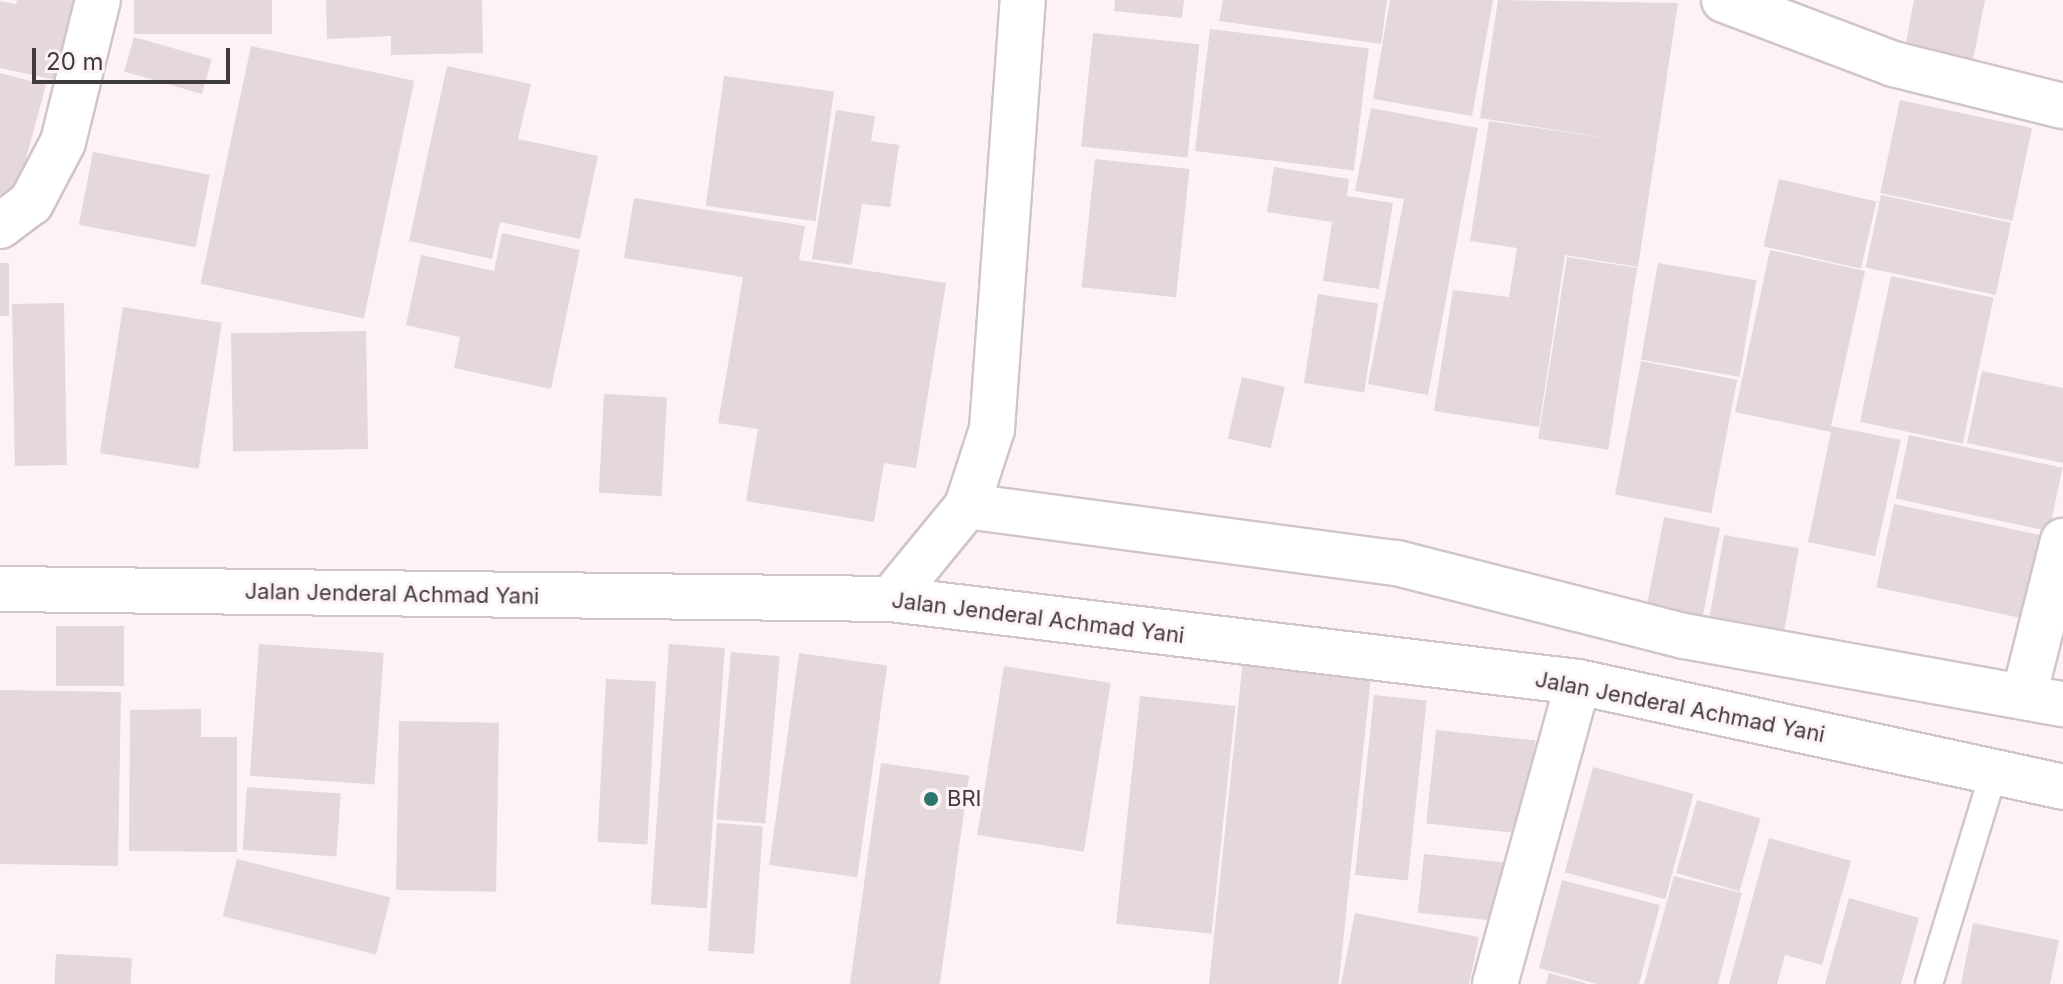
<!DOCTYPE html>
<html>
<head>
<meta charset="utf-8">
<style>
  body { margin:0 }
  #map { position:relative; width:2063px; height:984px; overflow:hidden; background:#fdf3f4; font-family:Inter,sans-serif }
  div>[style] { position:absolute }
  .building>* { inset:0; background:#e4d8da; transform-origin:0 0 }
  .roads { filter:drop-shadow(2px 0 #d2c5c7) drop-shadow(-2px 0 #d2c5c7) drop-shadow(0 2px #d2c5c7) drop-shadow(0 -2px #d2c5c7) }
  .service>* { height:26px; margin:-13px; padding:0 13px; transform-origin:13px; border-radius:13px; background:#fff }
  .minor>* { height:44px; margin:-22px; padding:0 22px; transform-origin:22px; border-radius:22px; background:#fff }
  .secondary>* { height:44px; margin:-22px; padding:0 22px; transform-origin:22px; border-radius:22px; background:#fff }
  .primary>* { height:44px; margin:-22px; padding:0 22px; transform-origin:22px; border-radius:22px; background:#fff }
  .dots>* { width:22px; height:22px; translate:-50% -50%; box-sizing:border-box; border:4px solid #fdf3f4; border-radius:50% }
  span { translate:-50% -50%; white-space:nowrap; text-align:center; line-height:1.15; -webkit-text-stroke:6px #fdf3f4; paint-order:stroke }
  .street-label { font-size:22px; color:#413c3c }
  .poi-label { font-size:22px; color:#413c3c }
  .left { translate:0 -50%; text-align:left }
  .scale { position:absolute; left:32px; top:48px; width:198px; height:36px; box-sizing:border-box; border:4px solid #413c3c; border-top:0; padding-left:10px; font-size:24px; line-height:28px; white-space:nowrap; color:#413c3c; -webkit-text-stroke:6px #fdf3f4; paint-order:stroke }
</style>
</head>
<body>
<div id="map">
  <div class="building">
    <i style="clip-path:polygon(17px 0,74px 0,56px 80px,0 68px,0 1px,16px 4px)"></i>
    <i style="left:134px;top:0;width:138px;height:34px"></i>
    <i style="clip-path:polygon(326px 0,482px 0,483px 53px,391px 55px,391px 36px,327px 39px)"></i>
    <i style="clip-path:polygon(1115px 0,1184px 0,1182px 18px,1114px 11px)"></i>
    <i style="clip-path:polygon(1223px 0,1387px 0,1381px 44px,1219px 21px)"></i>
    <i style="clip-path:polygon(1390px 0,1493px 0,1472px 116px,1373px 99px)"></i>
    <i style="clip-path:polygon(1498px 0,1678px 3px,1638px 267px,1565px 255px,1539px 427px,1434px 411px,1453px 290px,1509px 297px,1517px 248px,1470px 241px,1489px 121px,1626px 141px,1480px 118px)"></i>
    <i style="clip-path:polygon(1914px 0,1985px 0,1971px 70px,1903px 58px)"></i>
    <i style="left:1210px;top:29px;width:160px;height:123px;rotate:7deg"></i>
    <i style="left:1093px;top:33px;width:107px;height:114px;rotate:6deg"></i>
    <i style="left:134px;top:37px;width:81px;height:36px;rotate:16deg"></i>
    <i style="left:251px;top:46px;width:167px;height:243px;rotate:12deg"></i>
    <i style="clip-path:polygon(447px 66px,531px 84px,518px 139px,598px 156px,580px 239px,500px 222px,492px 259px,409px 241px)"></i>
    <i style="clip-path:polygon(0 73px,46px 85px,15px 199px,0 195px)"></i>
    <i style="left:724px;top:76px;width:111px;height:131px;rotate:8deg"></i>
    <i style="left:1900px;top:100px;width:135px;height:95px;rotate:12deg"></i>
    <i style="clip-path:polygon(1371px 108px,1478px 128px,1428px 395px,1368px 384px,1404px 199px,1355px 191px)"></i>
    <i style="clip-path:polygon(836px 110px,875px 116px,871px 141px,899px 145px,890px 207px,862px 204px,852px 265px,812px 259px)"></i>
    <i style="left:93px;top:152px;width:119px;height:74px;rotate:11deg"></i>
    <i style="left:1095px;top:159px;width:95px;height:129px;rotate:6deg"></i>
    <i style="clip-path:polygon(1274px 167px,1349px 179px,1347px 196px,1393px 203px,1379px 289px,1323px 281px,1332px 222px,1267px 212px)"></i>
    <i style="left:1779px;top:179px;width:100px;height:69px;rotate:13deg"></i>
    <i style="left:1881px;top:195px;width:133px;height:74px;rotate:12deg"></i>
    <i style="clip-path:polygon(634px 198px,805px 226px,799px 260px,946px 283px,916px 468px,884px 463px,874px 522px,746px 501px,758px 429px,718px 423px,743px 277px,624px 258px)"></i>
    <i style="clip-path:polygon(502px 233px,580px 250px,551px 389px,454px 368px,460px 337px,406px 325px,421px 255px,494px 271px)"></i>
    <i style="clip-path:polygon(1770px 250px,1865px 271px,1831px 426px,1901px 440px,1875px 556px,1808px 542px,1831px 432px,1735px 412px)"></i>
    <i style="left:1567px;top:257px;width:71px;height:184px;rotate:9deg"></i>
    <i style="left:0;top:263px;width:9px;height:53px"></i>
    <i style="left:1658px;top:263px;width:100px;height:98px;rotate:10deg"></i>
    <i style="left:1891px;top:276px;width:105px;height:149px;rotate:12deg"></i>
    <i style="left:1318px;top:294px;width:61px;height:90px;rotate:9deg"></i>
    <i style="left:64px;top:303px;width:162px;height:52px;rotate:89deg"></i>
    <i style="left:123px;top:307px;width:100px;height:148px;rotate:9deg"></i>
    <i style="left:366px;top:331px;width:118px;height:135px;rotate:89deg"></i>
    <i style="left:1641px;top:361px;width:98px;height:136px;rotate:11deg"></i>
    <i style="clip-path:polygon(1982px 371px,2063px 388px,2063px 463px,1967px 443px)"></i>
    <i style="left:1242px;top:377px;width:44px;height:63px;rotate:13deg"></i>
    <i style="left:604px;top:394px;width:63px;height:99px;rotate:3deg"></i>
    <i style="left:1909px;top:435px;width:157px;height:65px;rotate:12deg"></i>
    <i style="left:1894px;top:504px;width:163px;height:85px;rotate:12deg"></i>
    <i style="left:1664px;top:517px;width:57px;height:97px;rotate:11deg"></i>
    <i style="left:1724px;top:535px;width:76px;height:94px;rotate:10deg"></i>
    <i style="left:56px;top:626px;width:68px;height:60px"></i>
    <i style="left:259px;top:644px;width:125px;height:132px;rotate:4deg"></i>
    <i style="left:669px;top:644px;width:56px;height:261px;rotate:4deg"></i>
    <i style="left:731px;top:652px;width:49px;height:168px;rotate:5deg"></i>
    <i style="left:799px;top:653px;width:89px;height:214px;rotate:8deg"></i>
    <i style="left:1243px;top:660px;width:129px;height:326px;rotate:6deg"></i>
    <i style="left:1004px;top:666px;width:108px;height:171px;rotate:9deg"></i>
    <i style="left:606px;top:679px;width:50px;height:163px;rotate:3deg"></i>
    <i style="left:0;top:690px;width:121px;height:174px;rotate:1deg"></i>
    <i style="left:1374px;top:695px;width:53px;height:181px;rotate:6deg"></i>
    <i style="left:1140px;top:696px;width:96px;height:229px;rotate:6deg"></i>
    <i style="clip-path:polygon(201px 709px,201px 737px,237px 737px,237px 852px,129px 851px,130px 710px)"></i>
    <i style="left:399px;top:721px;width:100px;height:169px;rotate:1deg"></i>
    <i style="left:1436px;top:730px;width:100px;height:94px;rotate:6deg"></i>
    <i style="left:881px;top:763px;width:89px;height:223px;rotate:8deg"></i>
    <i style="left:1593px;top:767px;width:104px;height:109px;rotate:15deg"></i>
    <i style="left:247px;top:787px;width:94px;height:63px;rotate:4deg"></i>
    <i style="left:1697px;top:800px;width:66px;height:76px;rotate:16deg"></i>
    <i style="left:717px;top:823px;width:46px;height:128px;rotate:4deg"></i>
    <i style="clip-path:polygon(1769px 838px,1851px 861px,1822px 965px,1785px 955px,1777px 984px,1729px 984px)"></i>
    <i style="left:1424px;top:854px;width:84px;height:59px;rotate:6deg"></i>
    <i style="left:237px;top:859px;width:158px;height:59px;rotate:14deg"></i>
    <i style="clip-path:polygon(1674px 876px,1742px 893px,1718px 984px,1644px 984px)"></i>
    <i style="clip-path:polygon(1562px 880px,1660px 905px,1639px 984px,1597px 984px,1539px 968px)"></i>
    <i style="clip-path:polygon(1849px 898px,1919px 918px,1901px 984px,1825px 984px)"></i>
    <i style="clip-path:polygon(1355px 913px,1479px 937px,1469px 984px,1341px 984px)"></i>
    <i style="clip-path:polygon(1973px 923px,2059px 940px,2050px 984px,1961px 984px)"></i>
    <i style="left:56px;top:954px;width:76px;height:30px;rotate:3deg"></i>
    <i style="clip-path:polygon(1549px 973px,1585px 983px,1585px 984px,1546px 984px)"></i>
  </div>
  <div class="roads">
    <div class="service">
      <i style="left:1929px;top:984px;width:222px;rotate:-73deg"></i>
    </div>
    <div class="minor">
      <i style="left:1724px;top:0;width:181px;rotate:20.7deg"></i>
      <i style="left:1893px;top:64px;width:175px;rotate:13.9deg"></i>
      <i style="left:0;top:226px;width:39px;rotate:-37deg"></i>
      <i style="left:31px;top:203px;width:69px;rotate:-62.3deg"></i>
      <i style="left:63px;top:142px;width:146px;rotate:-76.2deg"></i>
      <i style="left:967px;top:506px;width:434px;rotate:7.6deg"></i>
      <i style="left:1397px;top:563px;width:296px;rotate:14.3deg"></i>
      <i style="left:1684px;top:636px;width:385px;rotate:10.2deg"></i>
      <i style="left:2024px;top:696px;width:160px;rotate:-75.9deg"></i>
      <i style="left:1495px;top:984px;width:313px;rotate:-74.6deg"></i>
    </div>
    <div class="secondary">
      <i style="left:891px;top:599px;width:120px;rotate:-50.7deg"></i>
      <i style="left:967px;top:506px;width:81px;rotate:-72deg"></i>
      <i style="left:992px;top:429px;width:430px;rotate:-85.9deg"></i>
    </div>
    <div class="primary">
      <i style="left:0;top:589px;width:891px;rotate:0.64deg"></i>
      <i style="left:891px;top:599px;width:692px;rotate:6.89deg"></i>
      <i style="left:1578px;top:682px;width:496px;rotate:12.2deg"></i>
    </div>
  </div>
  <div class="dots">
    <i style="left:931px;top:799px;background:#2c756f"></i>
  </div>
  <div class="street-label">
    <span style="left:392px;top:594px;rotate:1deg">Jalan Jenderal Achmad Yani</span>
    <span style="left:1038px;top:618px;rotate:7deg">Jalan Jenderal Achmad Yani</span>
    <span style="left:1680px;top:707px;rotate:11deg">Jalan Jenderal Achmad Yani</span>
  </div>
  <div class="poi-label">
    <span class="left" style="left:947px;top:799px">BRI</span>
  </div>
  <div class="scale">20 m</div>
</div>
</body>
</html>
